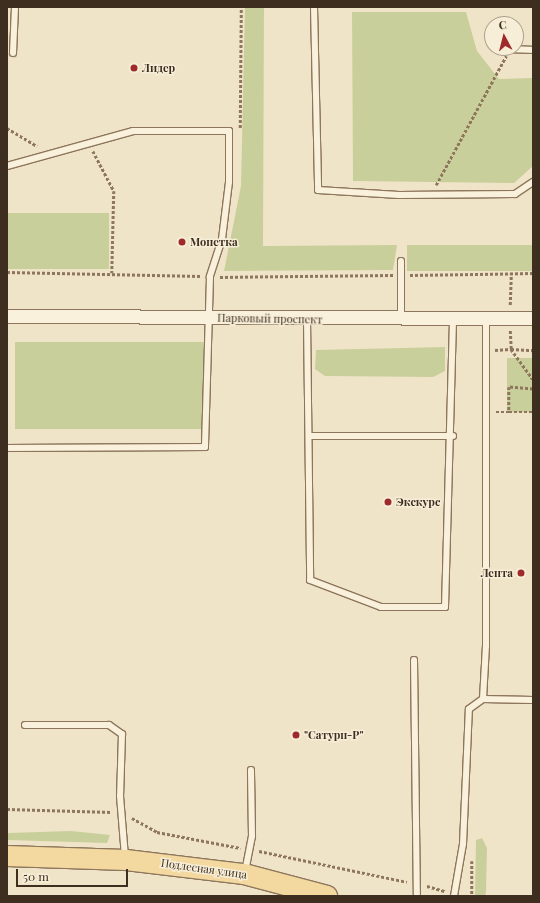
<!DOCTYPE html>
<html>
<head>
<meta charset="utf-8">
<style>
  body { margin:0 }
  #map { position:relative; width:540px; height:903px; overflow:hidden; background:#f0e4c8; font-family:"Playfair Display",serif }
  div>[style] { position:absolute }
  .green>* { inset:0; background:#c9cf9b; transform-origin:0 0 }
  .path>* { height:2.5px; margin-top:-1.25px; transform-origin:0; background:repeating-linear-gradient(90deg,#8d765c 0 3px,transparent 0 5px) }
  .roads { filter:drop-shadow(1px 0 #8d765c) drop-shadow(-1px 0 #8d765c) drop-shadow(0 1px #8d765c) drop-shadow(0 -1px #8d765c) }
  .lane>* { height:6px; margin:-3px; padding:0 3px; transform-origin:3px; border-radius:3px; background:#faf1dc }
  .street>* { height:13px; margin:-6.5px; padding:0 6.5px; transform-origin:6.5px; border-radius:6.5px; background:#faf1dc }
  .primary>* { height:20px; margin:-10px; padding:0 10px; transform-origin:10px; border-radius:10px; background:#f3d9a0 }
  .dots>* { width:11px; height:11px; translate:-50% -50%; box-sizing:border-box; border:2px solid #f7eed8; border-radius:50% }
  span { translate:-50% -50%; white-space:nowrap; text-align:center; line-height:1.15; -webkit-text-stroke:3px #f7eed8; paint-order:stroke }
  .poi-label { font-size:11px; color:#3d2e20; font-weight:700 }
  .left { translate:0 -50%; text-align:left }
  .right { translate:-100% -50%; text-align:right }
  .street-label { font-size:11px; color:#3d2e20 }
  .frame { position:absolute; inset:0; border:8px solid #3d2e20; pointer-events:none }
  .north { position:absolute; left:484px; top:16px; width:40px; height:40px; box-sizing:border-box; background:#f7eed8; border:1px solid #ada18e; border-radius:50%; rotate:353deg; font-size:11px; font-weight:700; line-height:16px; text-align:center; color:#3d2e20 }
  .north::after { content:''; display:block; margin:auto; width:14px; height:18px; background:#9e2a2b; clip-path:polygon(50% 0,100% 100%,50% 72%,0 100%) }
  .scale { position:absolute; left:16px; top:869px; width:112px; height:18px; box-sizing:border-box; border:2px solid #3d2e20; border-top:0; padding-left:5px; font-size:12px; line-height:14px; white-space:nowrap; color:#3d2e20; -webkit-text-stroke:3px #f7eed8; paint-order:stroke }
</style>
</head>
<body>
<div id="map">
  <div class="green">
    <i style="clip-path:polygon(245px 7px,264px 7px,263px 246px,397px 245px,393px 270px,224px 271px,241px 186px)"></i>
    <i style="clip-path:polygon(352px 12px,466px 12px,477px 51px,499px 79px,533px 78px,533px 166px,514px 183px,353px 181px)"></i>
    <i style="left:7px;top:213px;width:102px;height:56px"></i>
    <i style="left:407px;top:245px;width:126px;height:26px"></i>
    <i style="left:15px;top:342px;width:189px;height:87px"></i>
    <i style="clip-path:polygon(445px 347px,445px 371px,433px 377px,325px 376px,315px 369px,316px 350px)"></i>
    <i style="left:533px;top:358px;width:54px;height:26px;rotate:90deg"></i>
    <i style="clip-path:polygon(71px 831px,110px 835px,107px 843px,7px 840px,7px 833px)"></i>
    <i style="clip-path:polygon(482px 838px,487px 848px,486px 892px,485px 896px,475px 896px,476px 840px)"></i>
  </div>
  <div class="path">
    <i style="left:7px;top:128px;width:35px;rotate:31deg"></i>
    <i style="left:240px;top:128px;width:121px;rotate:-89.5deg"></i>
    <i style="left:93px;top:151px;width:45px;rotate:62.3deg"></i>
    <i style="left:114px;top:191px;width:82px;rotate:91.4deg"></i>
    <i style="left:436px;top:185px;width:147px;rotate:-61.5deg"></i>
    <i style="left:7px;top:272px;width:194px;rotate:1.2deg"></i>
    <i style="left:410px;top:275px;width:123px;rotate:-0.9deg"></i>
    <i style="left:220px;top:277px;width:173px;rotate:-0.7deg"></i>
    <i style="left:510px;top:305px;width:32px;rotate:-88deg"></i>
    <i style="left:511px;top:349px;width:37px;rotate:54deg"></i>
    <i style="left:511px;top:349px;width:22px;rotate:3deg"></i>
    <i style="left:495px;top:350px;width:16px;rotate:-4deg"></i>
    <i style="left:511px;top:349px;width:19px;rotate:-93deg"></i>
    <i style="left:533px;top:389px;width:24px;rotate:-175deg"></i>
    <i style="left:509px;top:387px;width:25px;rotate:90deg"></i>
    <i style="left:509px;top:412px;width:24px"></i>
    <i style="left:496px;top:412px;width:13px"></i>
    <i style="left:7px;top:809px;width:105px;rotate:1.6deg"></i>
    <i style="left:132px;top:818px;width:29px;rotate:29deg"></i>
    <i style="left:157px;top:832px;width:85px;rotate:10.9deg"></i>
    <i style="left:259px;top:851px;width:151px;rotate:11.8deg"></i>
    <i style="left:472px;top:861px;width:35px;rotate:90deg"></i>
    <i style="left:427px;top:886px;width:19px;rotate:16deg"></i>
  </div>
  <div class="roads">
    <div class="lane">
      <i style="left:314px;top:7px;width:183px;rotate:88.7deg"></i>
      <i style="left:318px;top:190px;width:81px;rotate:3.5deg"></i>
      <i style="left:399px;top:195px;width:116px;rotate:-0.5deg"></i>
      <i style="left:515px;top:194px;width:22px;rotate:-34deg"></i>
      <i style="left:510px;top:49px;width:23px;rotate:2deg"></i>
      <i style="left:13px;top:53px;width:46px;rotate:-87.5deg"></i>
      <i style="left:7px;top:166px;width:131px;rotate:-15.5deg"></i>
      <i style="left:133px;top:131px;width:96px"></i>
      <i style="left:229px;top:131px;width:51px;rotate:90deg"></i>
      <i style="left:229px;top:182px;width:57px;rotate:97deg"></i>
      <i style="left:222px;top:239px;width:40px;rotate:108deg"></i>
      <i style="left:210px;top:277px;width:170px;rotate:91.7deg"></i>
      <i style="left:205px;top:447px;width:198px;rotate:179.7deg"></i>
      <i style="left:401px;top:318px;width:57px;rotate:-90deg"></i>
      <i style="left:307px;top:319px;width:261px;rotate:89.3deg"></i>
      <i style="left:310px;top:580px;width:76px;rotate:20.8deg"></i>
      <i style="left:381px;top:607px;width:64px"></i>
      <i style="left:445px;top:607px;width:288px;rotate:-88.4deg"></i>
      <i style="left:310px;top:436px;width:143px"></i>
      <i style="left:414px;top:660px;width:236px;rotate:89.3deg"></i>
      <i style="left:483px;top:699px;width:50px;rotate:1.1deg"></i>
      <i style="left:25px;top:725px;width:84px"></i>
      <i style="left:109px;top:725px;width:16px;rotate:35deg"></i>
      <i style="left:122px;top:734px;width:62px;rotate:91.8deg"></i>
      <i style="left:120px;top:796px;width:61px;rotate:85.3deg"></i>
      <i style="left:245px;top:872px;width:37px;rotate:-79deg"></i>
      <i style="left:252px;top:836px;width:66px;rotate:-90.9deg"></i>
      <i style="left:454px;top:896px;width:53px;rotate:-80.2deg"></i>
      <i style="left:463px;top:844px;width:135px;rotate:-87.5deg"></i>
      <i style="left:469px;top:709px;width:17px;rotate:-36deg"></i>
      <i style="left:483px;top:699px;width:53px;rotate:-86.8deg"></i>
      <i style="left:486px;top:646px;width:327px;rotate:-90deg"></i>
    </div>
    <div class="street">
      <i style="left:7px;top:316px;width:526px;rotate:0.22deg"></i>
    </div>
    <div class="primary">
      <i style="left:7px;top:856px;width:119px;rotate:1.9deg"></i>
      <i style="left:126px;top:860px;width:119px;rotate:6.8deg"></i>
      <i style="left:244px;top:874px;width:86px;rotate:14.8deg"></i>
    </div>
  </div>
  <div class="dots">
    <i style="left:134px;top:68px;background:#9e2a2b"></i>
    <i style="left:182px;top:242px;background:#9e2a2b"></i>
    <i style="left:388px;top:502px;background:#9e2a2b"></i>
    <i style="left:521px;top:573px;background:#9e2a2b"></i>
    <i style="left:296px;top:735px;background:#9e2a2b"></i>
  </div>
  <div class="poi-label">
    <span class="left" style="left:142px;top:68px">Лидер</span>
    <span class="left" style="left:190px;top:242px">Монетка</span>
    <span class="left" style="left:396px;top:502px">Экскурс</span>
    <span class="right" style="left:513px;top:573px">Лента</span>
    <span class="left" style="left:304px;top:735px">"Сатурн-Р"</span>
  </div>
  <div class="street-label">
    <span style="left:270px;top:319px;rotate:1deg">Парковый проспект</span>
    <span style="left:204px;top:869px;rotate:8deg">Подлесная улица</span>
  </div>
  <div class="frame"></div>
  <div class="north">С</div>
  <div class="scale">50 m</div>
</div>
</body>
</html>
